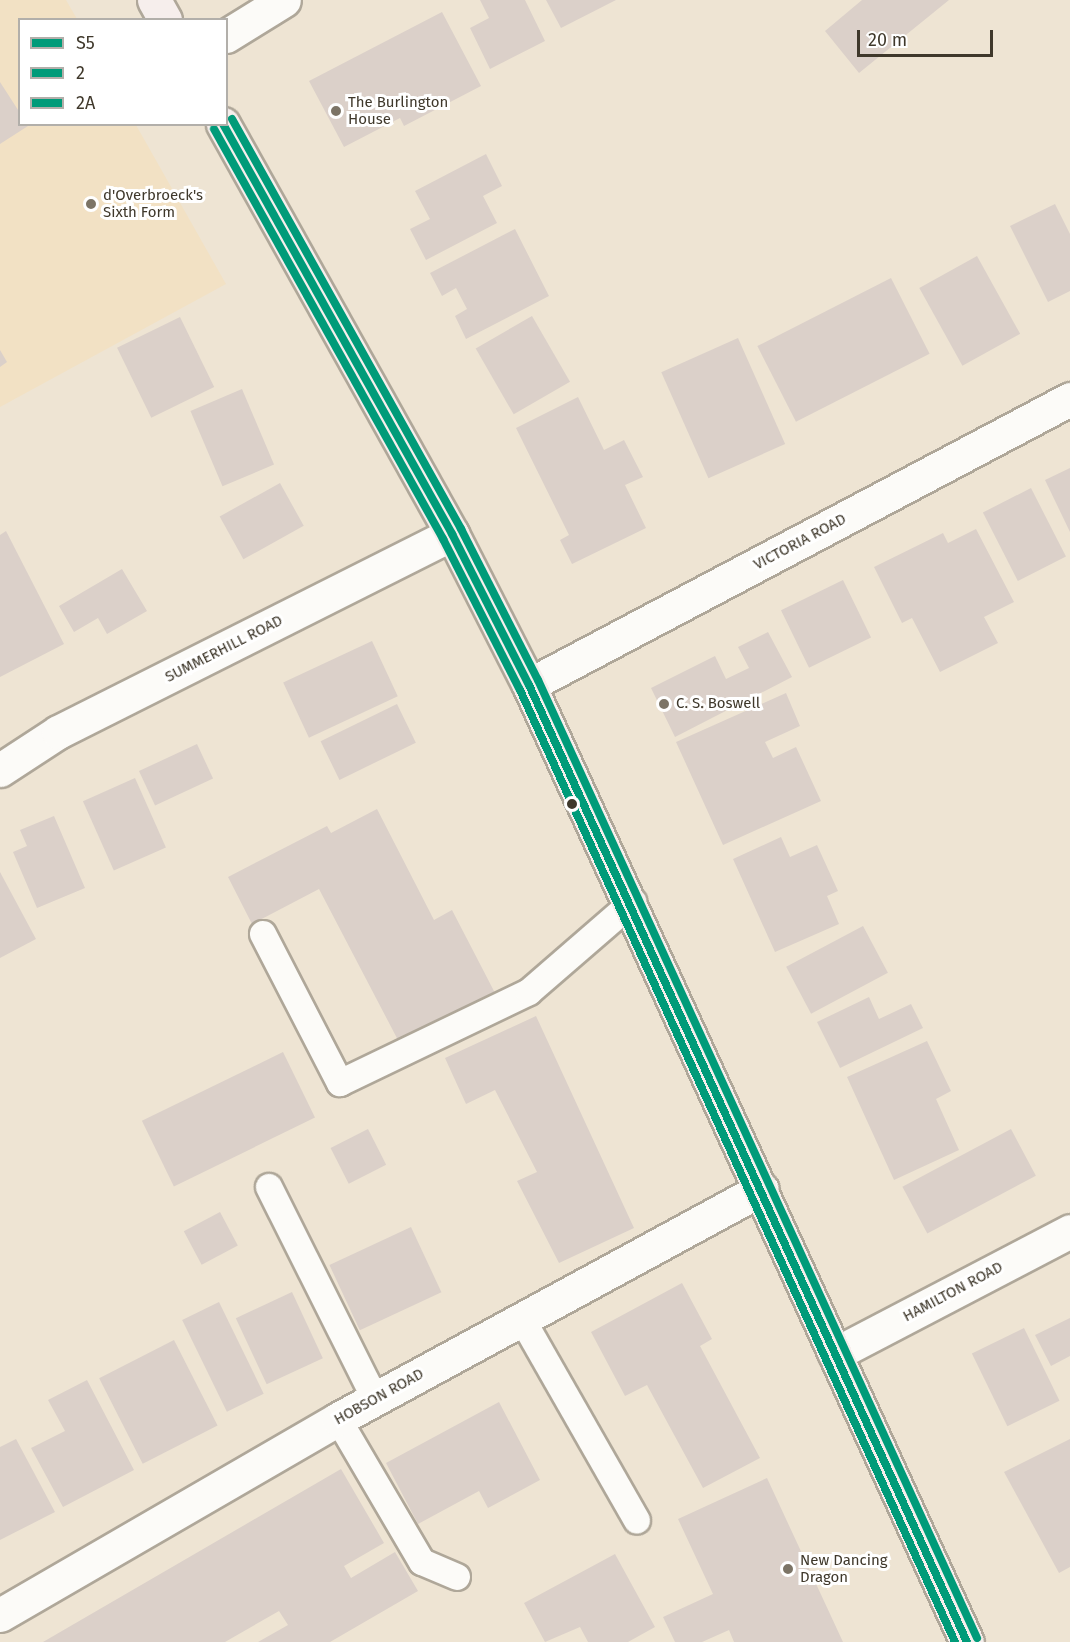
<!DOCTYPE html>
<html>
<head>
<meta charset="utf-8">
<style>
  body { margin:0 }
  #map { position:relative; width:1070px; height:1642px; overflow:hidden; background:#eee4d3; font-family:"Fira Sans",sans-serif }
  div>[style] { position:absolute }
  .built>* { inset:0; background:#f2e1c4 }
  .building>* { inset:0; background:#dbd0c9; transform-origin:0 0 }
  .roads { filter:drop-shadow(2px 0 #afa799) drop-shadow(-2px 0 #afa799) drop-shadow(0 2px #afa799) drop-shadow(0 -2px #afa799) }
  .lane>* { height:26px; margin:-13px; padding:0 13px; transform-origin:13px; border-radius:13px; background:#fcfbf8 }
  .street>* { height:33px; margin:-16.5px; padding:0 16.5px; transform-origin:16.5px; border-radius:16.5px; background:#fcfbf8 }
  .primary>* { height:33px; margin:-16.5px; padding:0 16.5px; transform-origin:16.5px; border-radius:16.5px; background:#f6eeec }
  .bus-1>* { height:8px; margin:-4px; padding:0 4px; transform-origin:4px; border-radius:4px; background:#009b79 }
  .bus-2>* { height:8px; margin:-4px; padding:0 4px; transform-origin:4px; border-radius:4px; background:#009b79 }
  .bus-3>* { height:8px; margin:-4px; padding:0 4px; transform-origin:4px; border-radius:4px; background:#009b79 }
  .dots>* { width:16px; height:16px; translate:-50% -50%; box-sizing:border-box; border:3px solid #fff; border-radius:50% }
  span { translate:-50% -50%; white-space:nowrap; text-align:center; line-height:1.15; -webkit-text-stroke:6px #fff; paint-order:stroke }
  .poi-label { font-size:15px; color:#3f382b }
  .left { translate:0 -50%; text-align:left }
  .street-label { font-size:15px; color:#3f382b }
  .legend { position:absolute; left:18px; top:18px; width:210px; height:108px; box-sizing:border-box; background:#fff; border:2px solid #b2afaa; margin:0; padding:8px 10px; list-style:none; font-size:18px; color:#3f382b }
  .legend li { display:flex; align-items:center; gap:12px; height:30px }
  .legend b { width:30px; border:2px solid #b2afaa }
  .scale { position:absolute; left:857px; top:30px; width:136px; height:27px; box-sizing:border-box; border:3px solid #3f382b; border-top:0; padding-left:8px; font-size:18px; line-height:21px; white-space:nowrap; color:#3f382b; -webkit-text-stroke:4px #fff; paint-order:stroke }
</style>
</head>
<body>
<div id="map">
  <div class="built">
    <i style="clip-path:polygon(0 0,66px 0,77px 19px,20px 20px,20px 124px,136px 125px,226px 284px,0 407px)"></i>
  </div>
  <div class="building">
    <i style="clip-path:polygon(480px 0,525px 0,545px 41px,490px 69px,470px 28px,489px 18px)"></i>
    <i style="clip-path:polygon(546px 0,616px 0,561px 28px)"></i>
    <i style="clip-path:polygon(862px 0,949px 0,859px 73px,825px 31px)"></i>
    <i style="clip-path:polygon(442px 12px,481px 86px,404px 126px,400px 118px,344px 147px,309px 81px)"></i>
    <i style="clip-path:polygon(0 82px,20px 113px,20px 124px,28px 126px,0 144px)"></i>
    <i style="clip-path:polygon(486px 154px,502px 186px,483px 196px,497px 223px,426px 260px,410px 229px,430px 219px,415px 191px)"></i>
    <i style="clip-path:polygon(1055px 204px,1070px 234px,1070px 291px,1048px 302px,1010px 226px)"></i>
    <i style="clip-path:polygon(515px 229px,549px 296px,466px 339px,455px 316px,467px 309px,456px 288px,442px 296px,430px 273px)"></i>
    <i style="left:977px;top:256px;width:89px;height:66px;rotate:61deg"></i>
    <i style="left:891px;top:278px;width:85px;height:150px;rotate:63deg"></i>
    <i style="left:532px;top:316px;width:76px;height:65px;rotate:60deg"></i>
    <i style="left:180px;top:317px;width:78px;height:70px;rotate:64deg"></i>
    <i style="left:738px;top:338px;width:116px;height:84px;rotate:66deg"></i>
    <i style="clip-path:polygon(0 350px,7px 362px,0 367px)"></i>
    <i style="left:242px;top:389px;width:82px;height:56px;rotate:67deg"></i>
    <i style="clip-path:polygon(578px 397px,604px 450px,624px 440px,643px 477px,625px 485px,646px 528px,572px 564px,560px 540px,569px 535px,516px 428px)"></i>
    <i style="clip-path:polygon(1070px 468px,1070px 532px,1045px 480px)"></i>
    <i style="left:280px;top:483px;width:49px;height:69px;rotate:61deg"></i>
    <i style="left:1031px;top:488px;width:77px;height:54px;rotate:63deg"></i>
    <i style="clip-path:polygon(976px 529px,1014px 602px,984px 617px,998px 643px,940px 672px,912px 618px,902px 623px,874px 567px,943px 533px,948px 543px)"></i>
    <i style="clip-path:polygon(6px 531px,64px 644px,0 677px,0 535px)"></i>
    <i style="clip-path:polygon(122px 569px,147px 611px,107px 634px,98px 618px,74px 632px,59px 606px)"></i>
    <i style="left:843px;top:580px;width:64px;height:69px;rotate:64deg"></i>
    <i style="clip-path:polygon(768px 632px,792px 677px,675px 737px,651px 688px,715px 656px,726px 679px,749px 668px,738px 647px)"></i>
    <i style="left:372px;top:641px;width:61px;height:98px;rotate:65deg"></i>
    <i style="clip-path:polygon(786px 693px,800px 726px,765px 742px,773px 758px,796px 747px,821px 801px,723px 845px,676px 742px)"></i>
    <i style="left:397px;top:704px;width:43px;height:85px;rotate:64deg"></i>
    <i style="left:197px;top:744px;width:38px;height:64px;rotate:65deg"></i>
    <i style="left:135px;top:778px;width:76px;height:57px;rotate:66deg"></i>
    <i style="clip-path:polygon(377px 809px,434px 920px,452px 910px,495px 993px,399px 1042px,319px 889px,252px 924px,228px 877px,327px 826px,331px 833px)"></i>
    <i style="clip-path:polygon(54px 816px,85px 888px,37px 908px,13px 852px,27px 846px,20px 830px)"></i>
    <i style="clip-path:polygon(781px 837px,790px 857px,817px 845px,838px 891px,827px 896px,839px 924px,775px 952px,733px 859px)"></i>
    <i style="clip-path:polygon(0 872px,36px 939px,0 958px)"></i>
    <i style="left:863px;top:926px;width:53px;height:87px;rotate:62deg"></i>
    <i style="clip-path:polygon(869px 997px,879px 1019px,911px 1004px,923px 1028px,840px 1068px,817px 1022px)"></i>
    <i style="clip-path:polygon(536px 1016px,634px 1228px,559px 1263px,517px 1181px,537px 1172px,495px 1090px,466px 1104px,445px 1058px)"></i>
    <i style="clip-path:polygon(927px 1041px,951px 1091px,936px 1099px,959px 1150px,894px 1180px,847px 1077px)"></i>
    <i style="left:283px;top:1052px;width:73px;height:157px;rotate:64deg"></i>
    <i style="left:368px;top:1129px;width:40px;height:42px;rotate:63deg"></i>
    <i style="left:1011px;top:1129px;width:53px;height:123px;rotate:62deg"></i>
    <i style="left:220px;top:1212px;width:38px;height:41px;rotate:62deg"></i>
    <i style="left:411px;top:1227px;width:72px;height:90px;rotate:65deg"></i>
    <i style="clip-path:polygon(682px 1283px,712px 1339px,700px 1346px,760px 1458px,703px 1488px,647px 1385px,625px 1396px,591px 1332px)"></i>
    <i style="left:292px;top:1292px;width:73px;height:62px;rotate:65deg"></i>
    <i style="left:219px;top:1302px;width:102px;height:41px;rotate:64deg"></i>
    <i style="clip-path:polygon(1070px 1318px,1070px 1356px,1051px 1366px,1035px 1335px)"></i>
    <i style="left:1024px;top:1328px;width:81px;height:58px;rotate:64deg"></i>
    <i style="left:174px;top:1340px;width:96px;height:84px;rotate:63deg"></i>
    <i style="clip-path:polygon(87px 1380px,134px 1470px,63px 1507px,31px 1448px,65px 1431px,48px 1400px)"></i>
    <i style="clip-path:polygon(499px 1402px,540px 1480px,488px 1508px,479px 1491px,418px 1524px,386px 1463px)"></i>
    <i style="clip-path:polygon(16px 1439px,55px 1512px,0 1540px,0 1447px)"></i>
    <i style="clip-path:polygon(1070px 1439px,1070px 1567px,1059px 1573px,1004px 1472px)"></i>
    <i style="clip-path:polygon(341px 1469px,384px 1543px,344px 1566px,351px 1578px,395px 1552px,418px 1591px,330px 1642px,258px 1642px,288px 1625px,279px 1611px,225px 1642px,43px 1642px)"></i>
    <i style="clip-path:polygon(767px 1478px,843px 1642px,734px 1642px,729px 1630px,702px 1642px,675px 1642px,663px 1617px,713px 1594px,678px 1519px)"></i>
    <i style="clip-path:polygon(615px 1554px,655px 1627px,628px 1642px,588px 1642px,580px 1627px,545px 1642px,524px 1603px)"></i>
  </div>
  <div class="roads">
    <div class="lane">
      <i style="left:263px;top:934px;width:168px;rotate:62.7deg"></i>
      <i style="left:340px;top:1083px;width:210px;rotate:-25.7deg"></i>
      <i style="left:529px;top:992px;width:138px;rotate:-40.9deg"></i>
      <i style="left:269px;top:1187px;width:237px;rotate:63.4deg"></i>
      <i style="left:522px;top:1319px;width:232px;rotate:60.3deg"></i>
      <i style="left:338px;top:1419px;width:166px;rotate:59.6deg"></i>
      <i style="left:422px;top:1562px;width:38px;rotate:23deg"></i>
    </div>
    <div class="street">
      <i style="left:226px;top:36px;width:68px;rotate:-31.8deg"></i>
      <i style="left:529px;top:685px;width:612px;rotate:-27.86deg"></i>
      <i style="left:0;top:770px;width:69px;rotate:-33.2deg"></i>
      <i style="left:58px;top:732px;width:441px;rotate:-26.7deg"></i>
      <i style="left:835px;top:1354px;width:265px;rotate:-27.6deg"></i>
      <i style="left:0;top:1615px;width:391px;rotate:-30.1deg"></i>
      <i style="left:338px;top:1419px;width:482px;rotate:-28.5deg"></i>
    </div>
    <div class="primary">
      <i style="left:154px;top:0;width:23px;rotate:61deg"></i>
      <i style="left:223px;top:124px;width:470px;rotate:60.8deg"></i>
      <i style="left:452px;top:534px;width:169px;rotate:63deg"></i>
      <i style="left:529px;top:685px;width:1052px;rotate:65.41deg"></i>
    </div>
  </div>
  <div class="bus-1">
    <i style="left:223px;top:124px;width:470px;rotate:60.8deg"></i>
    <i style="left:452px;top:534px;width:169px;rotate:63deg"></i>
    <i style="left:529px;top:685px;width:1052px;rotate:65.41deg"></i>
  </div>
  <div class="bus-2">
    <i style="left:214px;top:129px;width:470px;rotate:60.8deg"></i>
    <i style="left:443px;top:539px;width:169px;rotate:63deg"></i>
    <i style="left:520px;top:690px;width:1047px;rotate:65.44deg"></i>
  </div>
  <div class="bus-3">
    <i style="left:232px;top:119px;width:470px;rotate:60.8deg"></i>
    <i style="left:461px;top:529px;width:169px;rotate:63deg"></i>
    <i style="left:538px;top:680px;width:1054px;rotate:65.38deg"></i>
  </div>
  <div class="dots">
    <i style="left:336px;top:111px;background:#7c7466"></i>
    <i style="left:91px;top:204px;background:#7c7466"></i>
    <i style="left:664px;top:704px;background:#7c7466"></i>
    <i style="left:572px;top:804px;background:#3f382b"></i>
    <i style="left:788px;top:1569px;background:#7c7466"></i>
  </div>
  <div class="poi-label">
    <span class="left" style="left:348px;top:111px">The Burlington<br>House</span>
    <span class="left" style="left:103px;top:204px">d'Overbroeck's<br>Sixth Form</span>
    <span class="left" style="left:676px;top:704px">C. S. Boswell</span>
    <span class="left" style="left:800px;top:1569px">New Dancing<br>Dragon</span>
  </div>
  <div class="street-label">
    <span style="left:800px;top:542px;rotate:-28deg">VICTORIA ROAD</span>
    <span style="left:224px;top:649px;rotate:-27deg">SUMMERHILL ROAD</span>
    <span style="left:953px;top:1292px;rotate:-28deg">HAMILTON ROAD</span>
    <span style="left:379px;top:1397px;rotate:-29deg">HOBSON ROAD</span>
  </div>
  <ul class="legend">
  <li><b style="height:8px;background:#009b79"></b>S5</li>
  <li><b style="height:8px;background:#009b79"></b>2</li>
  <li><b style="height:8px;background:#009b79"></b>2A</li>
  </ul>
  <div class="scale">20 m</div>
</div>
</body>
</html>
